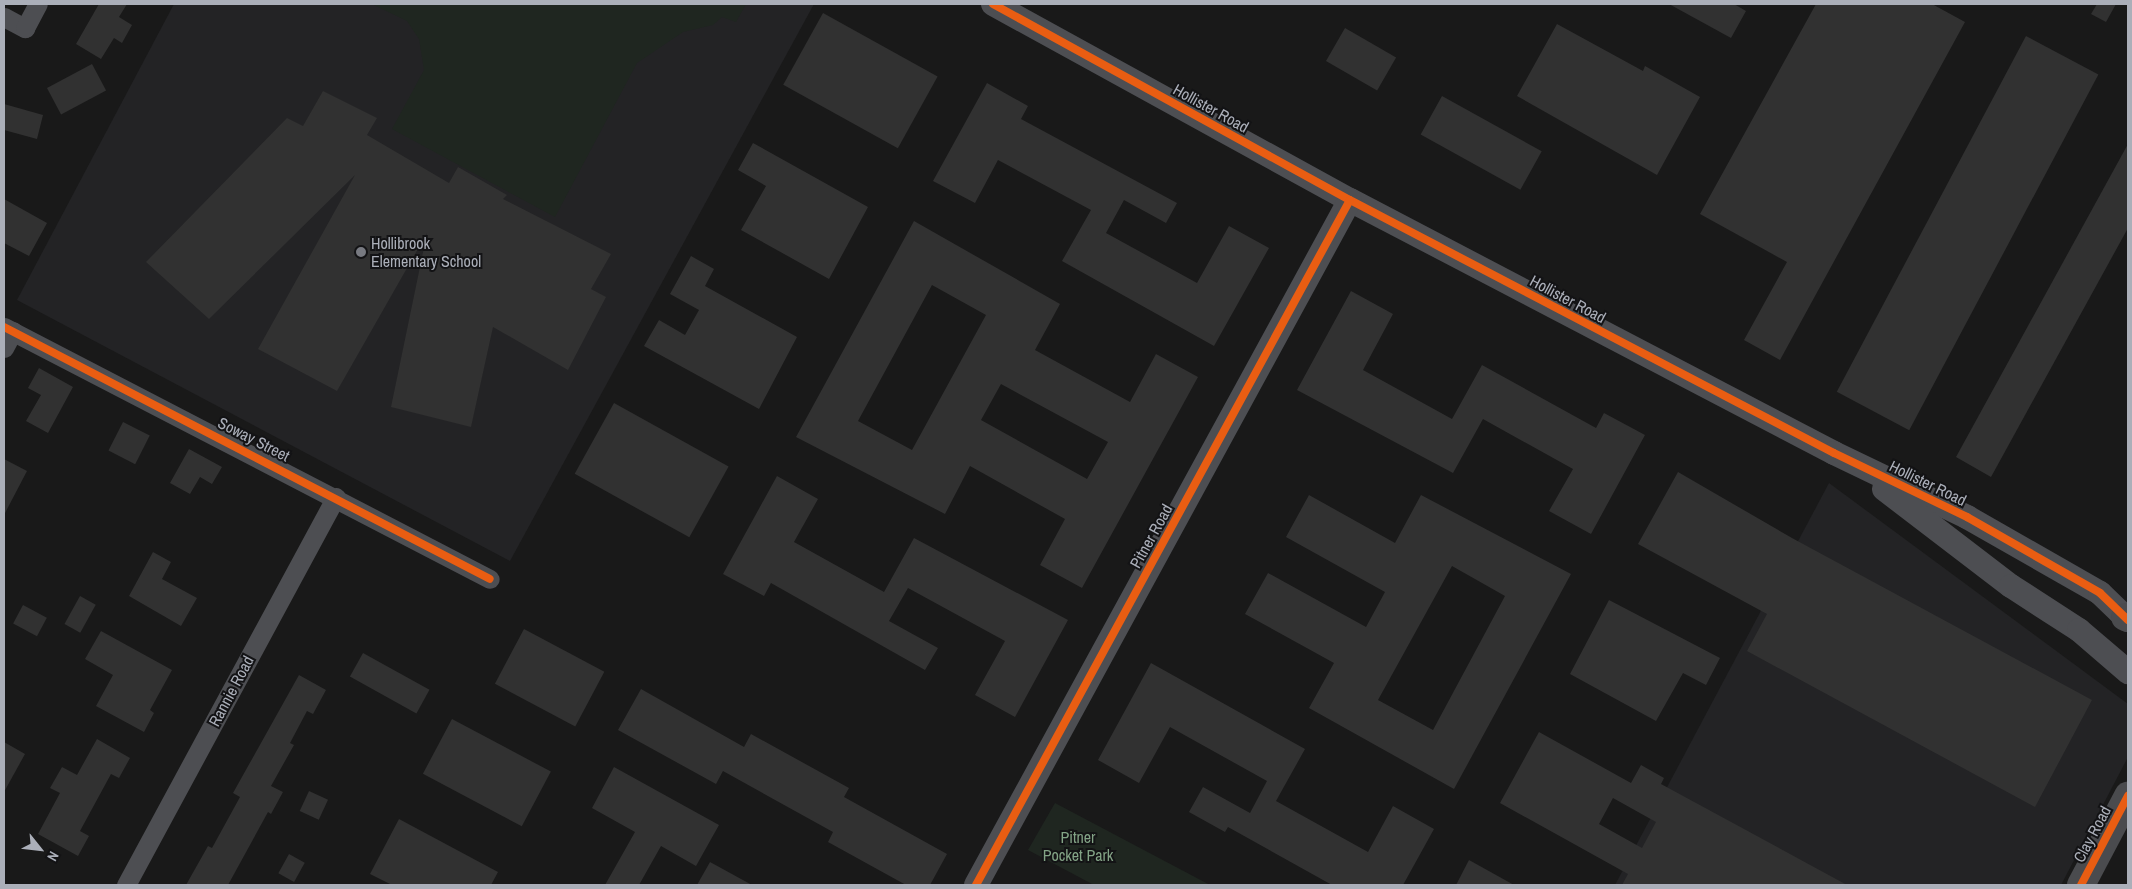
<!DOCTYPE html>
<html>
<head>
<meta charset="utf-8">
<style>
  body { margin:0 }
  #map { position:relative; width:2132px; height:889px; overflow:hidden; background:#191919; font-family:"Archivo Narrow",sans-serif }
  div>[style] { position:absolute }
  .built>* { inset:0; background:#232325 }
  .green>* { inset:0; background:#1f2620 }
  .building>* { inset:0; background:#313131; transform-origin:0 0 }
  .minor>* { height:19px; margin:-9.5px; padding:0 9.5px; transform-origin:9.5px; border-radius:9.5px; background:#4d4e52 }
  .tertiary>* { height:24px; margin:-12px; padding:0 12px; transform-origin:12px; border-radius:12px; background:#4d4e52 }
  .primary>* { height:28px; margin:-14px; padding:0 14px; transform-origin:14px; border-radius:14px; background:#4a4b4e }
  .cycleway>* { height:8px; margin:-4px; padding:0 4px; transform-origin:4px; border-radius:4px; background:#e95d12 }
  .dots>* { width:14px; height:14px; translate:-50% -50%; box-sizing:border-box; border:2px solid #131315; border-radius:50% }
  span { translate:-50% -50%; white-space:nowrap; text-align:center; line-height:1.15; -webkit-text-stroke:4px #131315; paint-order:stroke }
  .street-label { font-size:16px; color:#abafb9 }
  .poi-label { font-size:16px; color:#abafb9 }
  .left { translate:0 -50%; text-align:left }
  .park-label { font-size:16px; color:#83a386 }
  .frame { position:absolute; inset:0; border:5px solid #abafb9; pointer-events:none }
  .north { position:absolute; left:15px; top:824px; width:50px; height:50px; -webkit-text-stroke:4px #131315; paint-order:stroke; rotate:119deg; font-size:14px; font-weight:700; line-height:20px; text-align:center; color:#abafb9 }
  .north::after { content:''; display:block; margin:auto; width:18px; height:22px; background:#abafb9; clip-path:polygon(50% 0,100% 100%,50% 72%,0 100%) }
</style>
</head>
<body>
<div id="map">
  <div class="built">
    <i style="clip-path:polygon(174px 4px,814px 4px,510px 561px,17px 300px)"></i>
    <i style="clip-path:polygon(1829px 483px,2128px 704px,2128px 757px,2061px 885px,1615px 885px)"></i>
  </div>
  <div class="green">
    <i style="clip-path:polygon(372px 4px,746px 4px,736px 22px,722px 17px,713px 25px,683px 32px,637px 63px,555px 217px,392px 129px,424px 70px,419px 39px,407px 21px)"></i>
    <i style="clip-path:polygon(1055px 803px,1210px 885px,1094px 885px,1028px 850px)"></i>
  </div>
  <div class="building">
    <i style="clip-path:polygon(99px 4px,127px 4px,119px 17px,132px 25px,122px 43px,114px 38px,101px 59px,76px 44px)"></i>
    <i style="clip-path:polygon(1669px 4px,1734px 4px,1746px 11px,1731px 38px)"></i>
    <i style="clip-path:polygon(1816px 4px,1932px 4px,1965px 22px,1780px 360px,1744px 340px,1787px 262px,1700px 214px)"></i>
    <i style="clip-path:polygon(2097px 4px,2116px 4px,2106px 22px,2091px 14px)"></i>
    <i style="left:823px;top:13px;width:131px;height:82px;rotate:29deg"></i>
    <i style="clip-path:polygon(1557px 24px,1643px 71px,1645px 66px,1700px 97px,1657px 175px,1517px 96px)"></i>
    <i style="left:1345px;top:28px;width:59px;height:38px;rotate:30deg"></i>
    <i style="left:2026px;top:36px;width:82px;height:403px;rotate:28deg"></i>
    <i style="left:92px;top:64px;width:30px;height:51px;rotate:62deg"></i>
    <i style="clip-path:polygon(987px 83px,1028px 106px,1021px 119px,1177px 203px,1166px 223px,1124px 200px,1106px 233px,1197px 283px,1229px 226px,1269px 248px,1214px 346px,1062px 261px,1091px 210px,998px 160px,975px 203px,933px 181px)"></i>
    <i style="clip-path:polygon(323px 91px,377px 118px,367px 135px,449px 183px,458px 167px,507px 195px,503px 199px,611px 254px,591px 289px,606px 297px,568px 370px,493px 327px,471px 427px,391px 407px,427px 233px,337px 391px,258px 349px,355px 175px,209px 319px,146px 262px,287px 118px,303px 126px)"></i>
    <i style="left:1442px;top:96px;width:114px;height:44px;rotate:29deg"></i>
    <i style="clip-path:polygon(4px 104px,43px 115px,37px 139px,4px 130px)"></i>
    <i style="clip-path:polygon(753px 143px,868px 207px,829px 279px,741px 230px,766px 186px,738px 170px)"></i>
    <i style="clip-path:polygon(2128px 144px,2128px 228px,1991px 477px,1956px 457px)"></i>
    <i style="clip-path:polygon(4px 199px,47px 223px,29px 256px,4px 243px)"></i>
    <i style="clip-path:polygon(evenodd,914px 221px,1060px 304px,1035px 350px,1130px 402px,1156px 354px,1198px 377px,1082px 588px,1040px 565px,1065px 519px,970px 466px,945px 514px,796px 437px,914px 221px,932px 285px,986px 315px,912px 450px,858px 421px,932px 285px,914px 221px,1001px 384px,1108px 442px,1087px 479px,981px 420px,1001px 384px)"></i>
    <i style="clip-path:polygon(691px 256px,714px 269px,705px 286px,797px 337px,759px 409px,644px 346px,659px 320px,685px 335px,699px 310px,670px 294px)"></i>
    <i style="clip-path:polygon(1351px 291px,1393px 314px,1363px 370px,1452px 419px,1482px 365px,1596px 428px,1604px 413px,1645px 435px,1591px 534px,1549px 511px,1573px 469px,1483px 419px,1453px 473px,1297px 390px)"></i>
    <i style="clip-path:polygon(39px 368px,73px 387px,48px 433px,26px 421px,41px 395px,28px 388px)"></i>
    <i style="left:614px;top:403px;width:131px;height:81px;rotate:29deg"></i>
    <i style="left:123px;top:422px;width:30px;height:32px;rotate:27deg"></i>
    <i style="clip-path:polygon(189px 449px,222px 467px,212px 484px,200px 477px,190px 494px,170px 483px)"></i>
    <i style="clip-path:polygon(4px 459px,27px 471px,4px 515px)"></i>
    <i style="clip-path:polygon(1678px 472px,1792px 538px,2092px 700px,2035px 807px,1747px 651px,1767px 614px,1638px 544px)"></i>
    <i style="clip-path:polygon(777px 476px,818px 499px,794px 542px,884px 592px,914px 538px,1068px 620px,1015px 717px,975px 695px,1005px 641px,908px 588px,889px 621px,938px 648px,925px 670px,771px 583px,764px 596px,723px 574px)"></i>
    <i style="clip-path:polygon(evenodd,1309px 495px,1395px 543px,1421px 495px,1571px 574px,1454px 789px,1309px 708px,1334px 663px,1245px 614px,1268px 573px,1366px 627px,1385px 592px,1286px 537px,1309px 495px,1452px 566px,1505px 596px,1433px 730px,1378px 700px,1452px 566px)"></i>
    <i style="clip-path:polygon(153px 552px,171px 562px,162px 579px,197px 598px,181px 626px,129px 596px)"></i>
    <i style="left:80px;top:596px;width:18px;height:32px;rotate:29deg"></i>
    <i style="clip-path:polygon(1609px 600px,1720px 658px,1706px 685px,1683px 673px,1656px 721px,1570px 674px)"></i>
    <i style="left:23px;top:605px;width:27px;height:21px;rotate:28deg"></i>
    <i style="left:524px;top:629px;width:91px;height:62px;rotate:28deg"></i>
    <i style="clip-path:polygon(101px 631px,172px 670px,150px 710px,154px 713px,144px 732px,96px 706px,113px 675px,85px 659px)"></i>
    <i style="left:363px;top:653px;width:76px;height:27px;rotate:29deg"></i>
    <i style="clip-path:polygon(1151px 663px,1305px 749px,1276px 801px,1368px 852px,1393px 806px,1434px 829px,1403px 885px,1332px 885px,1228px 827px,1225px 832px,1189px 812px,1203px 787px,1250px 813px,1267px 781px,1170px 727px,1139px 783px,1098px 760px)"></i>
    <i style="clip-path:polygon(299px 675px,326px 690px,313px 714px,307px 711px,290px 743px,294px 745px,271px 786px,283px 792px,271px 814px,268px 812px,228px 885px,186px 885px,208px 846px,212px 848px,240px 797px,233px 793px)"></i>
    <i style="clip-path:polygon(641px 689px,744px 747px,751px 734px,849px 788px,844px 797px,947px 854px,930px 885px,906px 885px,828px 842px,833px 832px,723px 771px,716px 784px,618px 730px)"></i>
    <i style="left:452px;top:719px;width:112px;height:62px;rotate:28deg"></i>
    <i style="clip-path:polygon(evenodd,1539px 732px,1631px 783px,1641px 765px,1664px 778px,1661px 784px,1847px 885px,1622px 885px,1628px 874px,1500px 803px,1539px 732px,1613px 798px,1656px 822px,1642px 848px,1599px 824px,1613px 798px)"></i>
    <i style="clip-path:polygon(97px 739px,130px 758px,119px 778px,111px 774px,80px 831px,89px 836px,78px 856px,38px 834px,60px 793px,50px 788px,62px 767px,77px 775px)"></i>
    <i style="clip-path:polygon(4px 742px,25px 754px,4px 792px)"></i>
    <i style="clip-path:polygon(614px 767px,719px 825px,696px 866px,661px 846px,639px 885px,605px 885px,635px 832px,592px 808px)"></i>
    <i style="left:309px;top:791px;width:21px;height:22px;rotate:25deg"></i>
    <i style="clip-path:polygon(399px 819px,498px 872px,491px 885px,392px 885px,370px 874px)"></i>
    <i style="left:289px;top:854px;width:18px;height:22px;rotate:29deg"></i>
    <i style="clip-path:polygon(1469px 860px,1514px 885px,1456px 885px)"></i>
    <i style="clip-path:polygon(710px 862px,752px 885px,697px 885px)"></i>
  </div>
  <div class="minor">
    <i style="left:4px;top:17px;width:24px;rotate:28deg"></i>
    <i style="left:25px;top:28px;width:27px;rotate:-62deg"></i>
    <i style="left:4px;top:327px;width:547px;rotate:27.41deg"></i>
    <i style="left:4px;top:348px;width:19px;rotate:-62deg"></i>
    <i style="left:126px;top:885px;width:441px;rotate:-61.6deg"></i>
  </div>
  <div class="tertiary">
    <i style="left:993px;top:4px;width:407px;rotate:28.8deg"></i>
    <i style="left:1350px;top:200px;width:546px;rotate:27.6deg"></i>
    <i style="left:1834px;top:453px;width:148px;rotate:25.7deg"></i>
    <i style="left:1967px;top:517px;width:153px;rotate:29.7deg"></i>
    <i style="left:2100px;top:593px;width:39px;rotate:44deg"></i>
    <i style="left:1884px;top:489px;width:160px;rotate:37.4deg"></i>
    <i style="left:2011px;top:586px;width:81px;rotate:32.9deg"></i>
    <i style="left:2079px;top:630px;width:65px;rotate:40.6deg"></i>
    <i style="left:976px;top:885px;width:780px;rotate:-61.37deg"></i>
  </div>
  <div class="primary">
    <i style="left:2125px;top:617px;width:3px;rotate:18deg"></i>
    <i style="left:2081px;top:885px;width:101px;rotate:-62.2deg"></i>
  </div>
  <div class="cycleway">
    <i style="left:993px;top:4px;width:407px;rotate:28.8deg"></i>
    <i style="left:1350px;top:200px;width:546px;rotate:27.6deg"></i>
    <i style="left:1834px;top:453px;width:148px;rotate:25.7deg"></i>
    <i style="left:1967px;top:517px;width:153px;rotate:29.7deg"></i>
    <i style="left:2100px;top:593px;width:39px;rotate:44deg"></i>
    <i style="left:4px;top:327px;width:547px;rotate:27.41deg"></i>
    <i style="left:976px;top:885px;width:780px;rotate:-61.37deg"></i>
    <i style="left:2081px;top:885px;width:101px;rotate:-62.2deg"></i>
  </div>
  <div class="dots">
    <i style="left:361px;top:252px;background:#787a81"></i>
  </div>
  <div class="street-label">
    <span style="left:1211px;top:108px;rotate:29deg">Hollister Road</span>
    <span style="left:1568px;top:299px;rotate:28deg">Hollister Road</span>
    <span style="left:254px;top:439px;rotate:27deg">Soway Street</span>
    <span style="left:1928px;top:483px;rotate:26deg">Hollister Road</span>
    <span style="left:1151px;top:536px;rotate:-61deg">Pitner Road</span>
    <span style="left:231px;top:691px;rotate:-62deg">Rannie Road</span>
    <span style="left:2092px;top:834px;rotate:-62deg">Clay Road</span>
  </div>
  <div class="poi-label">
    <span class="left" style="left:371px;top:252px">Hollibrook<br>Elementary School</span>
  </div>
  <div class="park-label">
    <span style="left:1078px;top:846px">Pitner<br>Pocket Park</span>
  </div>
  <div class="frame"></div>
  <div class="north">N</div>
</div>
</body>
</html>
